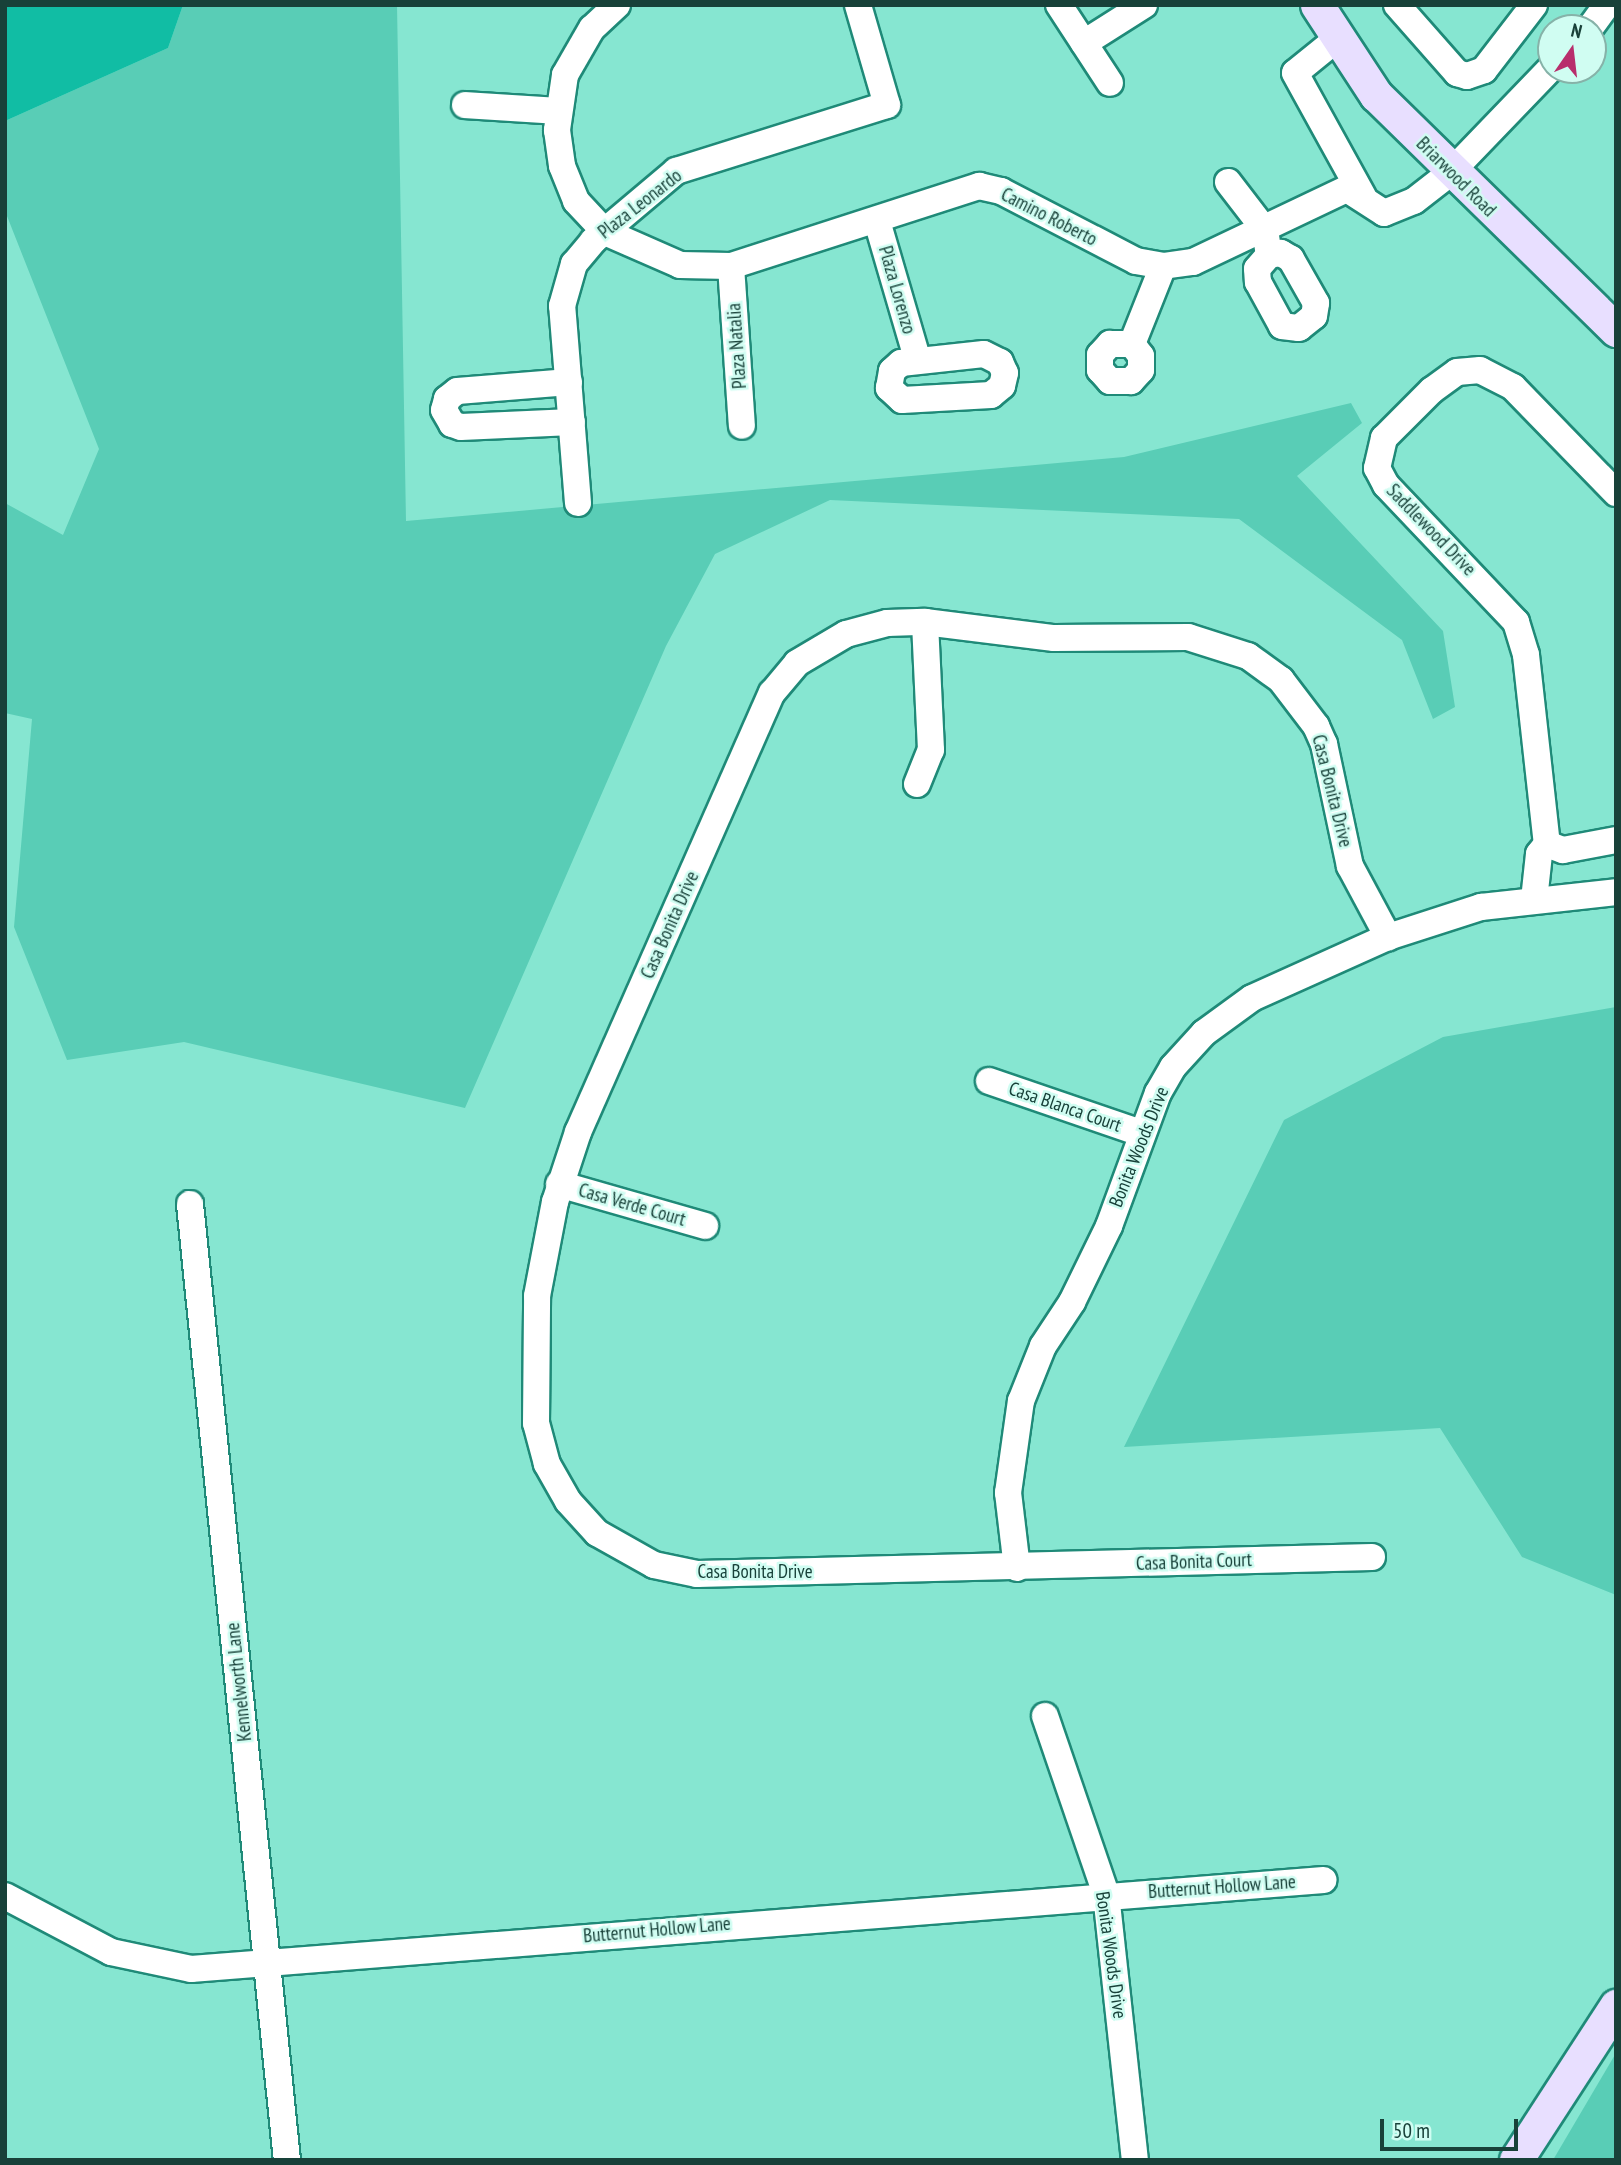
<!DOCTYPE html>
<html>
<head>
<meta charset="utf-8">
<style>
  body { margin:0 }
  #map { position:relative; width:1621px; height:2165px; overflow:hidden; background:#86e6d1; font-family:"PT Sans Narrow",sans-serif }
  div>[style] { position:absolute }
  .green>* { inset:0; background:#59cdb6 }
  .forest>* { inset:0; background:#11bda4 }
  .roads { filter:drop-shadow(2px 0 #1f8a78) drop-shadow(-2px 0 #1f8a78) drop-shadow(0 2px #1f8a78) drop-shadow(0 -2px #1f8a78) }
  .minor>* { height:26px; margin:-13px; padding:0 13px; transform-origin:13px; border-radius:13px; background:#fff }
  .major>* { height:33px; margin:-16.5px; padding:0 16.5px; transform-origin:16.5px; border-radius:16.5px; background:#e8dfff }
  span { translate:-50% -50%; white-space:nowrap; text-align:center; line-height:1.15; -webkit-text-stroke:5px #d0fdf2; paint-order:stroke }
  .street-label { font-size:19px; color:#184139 }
  .frame { position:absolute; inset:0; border:7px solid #184139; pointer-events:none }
  .north { position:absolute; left:1537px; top:14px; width:70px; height:70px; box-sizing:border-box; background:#d0fdf2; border:2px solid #86b2a8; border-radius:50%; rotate:14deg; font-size:19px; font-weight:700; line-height:28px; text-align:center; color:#184139 }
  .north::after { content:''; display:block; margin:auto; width:24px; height:32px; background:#b82e6c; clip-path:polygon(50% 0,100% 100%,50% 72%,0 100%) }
  .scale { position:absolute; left:1380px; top:2119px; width:138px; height:32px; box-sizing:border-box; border:4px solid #184139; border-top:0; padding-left:9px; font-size:21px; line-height:24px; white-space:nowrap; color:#184139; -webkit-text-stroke:5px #d0fdf2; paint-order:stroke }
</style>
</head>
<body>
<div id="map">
  <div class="green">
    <i style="clip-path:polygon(183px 5px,397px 5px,406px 521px,1124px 457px,1351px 403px,1362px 423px,1297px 476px,1443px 631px,1455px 707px,1433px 719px,1402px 640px,1239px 519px,830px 500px,715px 554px,666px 646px,465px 1108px,184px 1042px,67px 1060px,14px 927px,32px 719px,5px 713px,5px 503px,63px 535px,99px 449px,5px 211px,5px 121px,168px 48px)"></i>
    <i style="clip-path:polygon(1616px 1007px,1616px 1595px,1522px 1557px,1440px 1428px,1124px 1447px,1284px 1120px,1443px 1037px)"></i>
    <i style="clip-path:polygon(1616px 2053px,1616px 2160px,1553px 2160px)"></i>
  </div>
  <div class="forest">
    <i style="clip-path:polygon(5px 5px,183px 5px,168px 48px,5px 121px)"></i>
  </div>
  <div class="roads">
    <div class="minor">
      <i style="left:617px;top:5px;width:34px;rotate:137deg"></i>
      <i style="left:592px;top:28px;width:54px;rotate:119.9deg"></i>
      <i style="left:565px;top:75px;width:56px;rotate:98.3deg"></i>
      <i style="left:557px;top:130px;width:36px;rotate:82deg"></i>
      <i style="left:562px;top:166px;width:38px;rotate:68deg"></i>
      <i style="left:576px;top:201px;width:42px;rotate:46.9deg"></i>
      <i style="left:605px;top:232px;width:82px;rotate:23.7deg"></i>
      <i style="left:680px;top:265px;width:51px;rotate:1.1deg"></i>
      <i style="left:731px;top:266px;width:261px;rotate:-17.9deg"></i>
      <i style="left:979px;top:186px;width:23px;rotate:13deg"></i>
      <i style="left:1001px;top:191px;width:152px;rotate:27.4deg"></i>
      <i style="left:1136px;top:261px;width:27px;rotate:10deg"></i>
      <i style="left:1163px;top:266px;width:30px;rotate:-8deg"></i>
      <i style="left:1193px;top:262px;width:170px;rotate:-25.4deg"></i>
      <i style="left:1347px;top:189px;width:44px;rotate:33deg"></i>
      <i style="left:1384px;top:213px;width:32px;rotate:-22deg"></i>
      <i style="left:1414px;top:201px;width:46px;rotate:-37.9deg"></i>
      <i style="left:1450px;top:173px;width:146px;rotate:-46.1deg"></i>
      <i style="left:1059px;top:5px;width:93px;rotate:56.8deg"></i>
      <i style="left:1397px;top:5px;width:91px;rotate:48.6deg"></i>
      <i style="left:1457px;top:73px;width:10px;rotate:17deg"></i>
      <i style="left:1467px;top:76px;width:18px;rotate:-19deg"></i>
      <i style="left:1484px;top:70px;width:82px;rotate:-52.4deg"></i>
      <i style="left:1590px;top:28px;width:29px;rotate:-54deg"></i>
      <i style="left:1338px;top:38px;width:55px;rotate:140.9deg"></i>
      <i style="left:1295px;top:73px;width:141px;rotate:61.1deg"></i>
      <i style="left:1084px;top:43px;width:71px;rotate:-32.3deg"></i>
      <i style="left:465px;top:105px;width:93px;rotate:3.7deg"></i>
      <i style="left:1228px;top:182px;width:61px;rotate:52.4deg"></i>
      <i style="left:1265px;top:230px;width:25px;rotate:81deg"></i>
      <i style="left:1269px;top:255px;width:18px;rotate:131deg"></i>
      <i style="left:1257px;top:269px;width:13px;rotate:86deg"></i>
      <i style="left:1258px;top:282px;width:50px;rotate:61.4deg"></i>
      <i style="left:1282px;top:326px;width:17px;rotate:7deg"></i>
      <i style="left:1299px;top:328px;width:19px;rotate:-39deg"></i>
      <i style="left:1314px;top:316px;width:13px;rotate:-81deg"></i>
      <i style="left:1316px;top:303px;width:51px;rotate:-119.6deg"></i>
      <i style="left:1291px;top:259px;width:12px;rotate:-149deg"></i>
      <i style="left:1281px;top:253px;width:12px;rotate:171deg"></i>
      <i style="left:877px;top:221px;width:143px;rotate:73.7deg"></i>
      <i style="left:731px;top:266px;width:160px;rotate:86.1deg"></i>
      <i style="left:1132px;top:344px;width:15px;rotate:53deg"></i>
      <i style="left:1141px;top:356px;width:14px;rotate:90deg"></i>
      <i style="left:1141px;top:370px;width:15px;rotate:132deg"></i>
      <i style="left:1131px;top:381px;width:21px;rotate:180deg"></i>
      <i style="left:1110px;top:381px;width:15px;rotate:-132deg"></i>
      <i style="left:1100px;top:370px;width:15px;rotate:-90deg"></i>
      <i style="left:1100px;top:355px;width:15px;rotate:-48deg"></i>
      <i style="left:1110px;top:344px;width:22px"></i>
      <i style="left:1132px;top:344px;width:84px;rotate:-68.3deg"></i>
      <i style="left:984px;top:354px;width:18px;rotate:27deg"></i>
      <i style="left:1000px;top:362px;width:12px;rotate:66deg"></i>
      <i style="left:1005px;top:373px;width:13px;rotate:103deg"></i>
      <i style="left:1002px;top:386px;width:14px;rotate:141deg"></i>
      <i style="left:991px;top:395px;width:89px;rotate:176.8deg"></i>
      <i style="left:902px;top:400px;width:18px;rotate:-137deg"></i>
      <i style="left:889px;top:388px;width:17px;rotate:-80deg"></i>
      <i style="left:892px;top:371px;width:12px;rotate:-42deg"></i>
      <i style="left:901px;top:363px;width:83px;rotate:-6.2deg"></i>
      <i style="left:569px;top:382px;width:112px;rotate:175.4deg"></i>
      <i style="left:457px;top:391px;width:13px;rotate:141deg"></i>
      <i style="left:447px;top:399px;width:11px;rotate:105deg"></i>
      <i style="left:444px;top:410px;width:16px;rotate:60deg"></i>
      <i style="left:452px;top:424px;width:9px;rotate:18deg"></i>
      <i style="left:461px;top:427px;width:111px;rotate:-2.6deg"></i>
      <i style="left:1616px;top:493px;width:148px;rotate:-134.2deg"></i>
      <i style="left:1513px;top:387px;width:37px;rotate:-153deg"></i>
      <i style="left:1480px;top:370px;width:23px;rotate:175deg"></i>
      <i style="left:1457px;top:372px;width:31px;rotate:144deg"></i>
      <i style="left:1432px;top:390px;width:68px;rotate:135deg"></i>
      <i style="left:1384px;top:438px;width:31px;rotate:103deg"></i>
      <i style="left:1377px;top:468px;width:19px;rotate:62deg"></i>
      <i style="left:1386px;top:485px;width:189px;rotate:46.5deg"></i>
      <i style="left:1516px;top:622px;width:34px;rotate:73deg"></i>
      <i style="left:1526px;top:655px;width:190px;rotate:83.7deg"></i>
      <i style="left:1547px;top:844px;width:17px;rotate:21deg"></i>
      <i style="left:1563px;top:850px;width:54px;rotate:-10.7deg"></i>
      <i style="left:578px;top:503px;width:198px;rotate:-94.6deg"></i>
      <i style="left:562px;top:306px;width:44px;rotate:-74.1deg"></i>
      <i style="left:574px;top:264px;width:30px;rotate:-50deg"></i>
      <i style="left:593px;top:241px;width:109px;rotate:-40.1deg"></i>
      <i style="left:676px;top:171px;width:221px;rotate:-17.4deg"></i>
      <i style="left:887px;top:105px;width:104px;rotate:-106.2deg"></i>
      <i style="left:917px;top:784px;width:37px;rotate:-68deg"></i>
      <i style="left:931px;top:750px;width:128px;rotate:-92.7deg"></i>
      <i style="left:1534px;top:900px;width:46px;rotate:-83.8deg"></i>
      <i style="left:1539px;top:854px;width:13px;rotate:-51deg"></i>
      <i style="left:989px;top:1081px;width:161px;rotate:18.9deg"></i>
      <i style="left:559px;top:1184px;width:152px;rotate:16deg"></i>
      <i style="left:190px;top:1204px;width:961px;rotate:84.21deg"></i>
      <i style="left:1372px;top:1557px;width:675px;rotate:178.56deg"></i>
      <i style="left:697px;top:1574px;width:44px;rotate:-168.2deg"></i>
      <i style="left:654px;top:1565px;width:65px;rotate:-150.7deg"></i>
      <i style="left:597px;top:1533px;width:43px;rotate:-132.2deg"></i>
      <i style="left:568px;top:1501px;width:43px;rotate:-119.6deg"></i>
      <i style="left:547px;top:1464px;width:42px;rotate:-105deg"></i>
      <i style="left:536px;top:1423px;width:127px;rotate:-89.5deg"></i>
      <i style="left:537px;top:1296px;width:96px;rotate:-79.2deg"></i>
      <i style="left:555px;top:1202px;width:74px;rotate:-71.8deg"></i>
      <i style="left:578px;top:1132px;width:480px;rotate:-66.2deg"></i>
      <i style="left:772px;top:693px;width:39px;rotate:-50deg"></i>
      <i style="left:797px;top:663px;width:57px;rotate:-30.6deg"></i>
      <i style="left:846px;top:634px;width:42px;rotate:-15deg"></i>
      <i style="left:887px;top:623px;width:38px;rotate:-2deg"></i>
      <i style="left:925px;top:622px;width:130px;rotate:7.1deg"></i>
      <i style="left:1054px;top:638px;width:134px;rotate:-0.4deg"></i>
      <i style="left:1188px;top:637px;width:63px;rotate:17.6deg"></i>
      <i style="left:1248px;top:656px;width:41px;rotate:36deg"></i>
      <i style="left:1281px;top:680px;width:58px;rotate:52.7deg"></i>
      <i style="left:1316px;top:726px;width:20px;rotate:66deg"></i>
      <i style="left:1324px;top:744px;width:125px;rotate:78deg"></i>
      <i style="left:1350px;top:866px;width:81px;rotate:61.8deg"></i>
      <i style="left:1017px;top:1568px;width:76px;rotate:-96.8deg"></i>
      <i style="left:1008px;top:1493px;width:93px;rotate:-82deg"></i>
      <i style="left:1021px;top:1401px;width:59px;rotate:-68.2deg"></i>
      <i style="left:1043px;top:1346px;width:53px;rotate:-56.6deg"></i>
      <i style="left:1072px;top:1302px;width:85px;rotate:-64deg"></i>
      <i style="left:1109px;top:1226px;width:142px;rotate:-69.8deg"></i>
      <i style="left:1158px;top:1093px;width:30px;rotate:-60deg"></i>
      <i style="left:1173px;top:1067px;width:46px;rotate:-47.6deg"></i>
      <i style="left:1204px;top:1033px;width:59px;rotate:-36.1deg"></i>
      <i style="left:1252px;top:998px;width:149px;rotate:-24.2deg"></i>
      <i style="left:1388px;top:937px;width:98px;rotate:-17.9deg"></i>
      <i style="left:1481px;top:907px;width:136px;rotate:-6.3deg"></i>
      <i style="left:1045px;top:1716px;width:188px;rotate:71.1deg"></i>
      <i style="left:1106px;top:1894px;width:268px;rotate:83.8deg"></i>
      <i style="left:5px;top:1896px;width:120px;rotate:27.8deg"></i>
      <i style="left:111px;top:1952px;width:82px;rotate:12deg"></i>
      <i style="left:191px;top:1969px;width:1136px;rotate:-4.49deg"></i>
    </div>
    <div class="major">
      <i style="left:1317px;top:5px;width:108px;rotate:56.8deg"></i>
      <i style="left:1376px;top:95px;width:336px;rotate:44.4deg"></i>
      <i style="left:1516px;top:2160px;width:184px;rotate:-57deg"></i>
    </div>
  </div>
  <div class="street-label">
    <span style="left:1456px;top:177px;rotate:45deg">Briarwood Road</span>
    <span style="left:640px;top:204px;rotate:-38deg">Plaza Leonardo</span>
    <span style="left:1049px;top:217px;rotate:27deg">Camino Roberto</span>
    <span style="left:897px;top:290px;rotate:74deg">Plaza Lorenzo</span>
    <span style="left:737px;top:346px;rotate:-94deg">Plaza Natalia</span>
    <span style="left:1431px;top:530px;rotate:46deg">Saddlewood Drive</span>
    <span style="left:1332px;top:791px;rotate:76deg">Casa Bonita Drive</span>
    <span style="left:670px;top:925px;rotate:-66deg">Casa Bonita Drive</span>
    <span style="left:1065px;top:1107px;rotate:19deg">Casa Blanca Court</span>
    <span style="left:1139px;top:1147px;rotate:-68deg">Bonita Woods Drive</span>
    <span style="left:632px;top:1205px;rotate:16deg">Casa Verde Court</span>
    <span style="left:1194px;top:1562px;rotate:-2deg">Casa Bonita Court</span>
    <span style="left:755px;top:1572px">Casa Bonita Drive</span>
    <span style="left:239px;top:1682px;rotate:-96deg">Kennelworth Lane</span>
    <span style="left:1222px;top:1887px;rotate:-4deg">Butternut Hollow Lane</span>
    <span style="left:657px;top:1930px;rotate:-5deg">Butternut Hollow Lane</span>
    <span style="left:1111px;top:1955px;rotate:82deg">Bonita Woods Drive</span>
  </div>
  <div class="frame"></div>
  <div class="north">N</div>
  <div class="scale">50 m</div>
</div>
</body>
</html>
